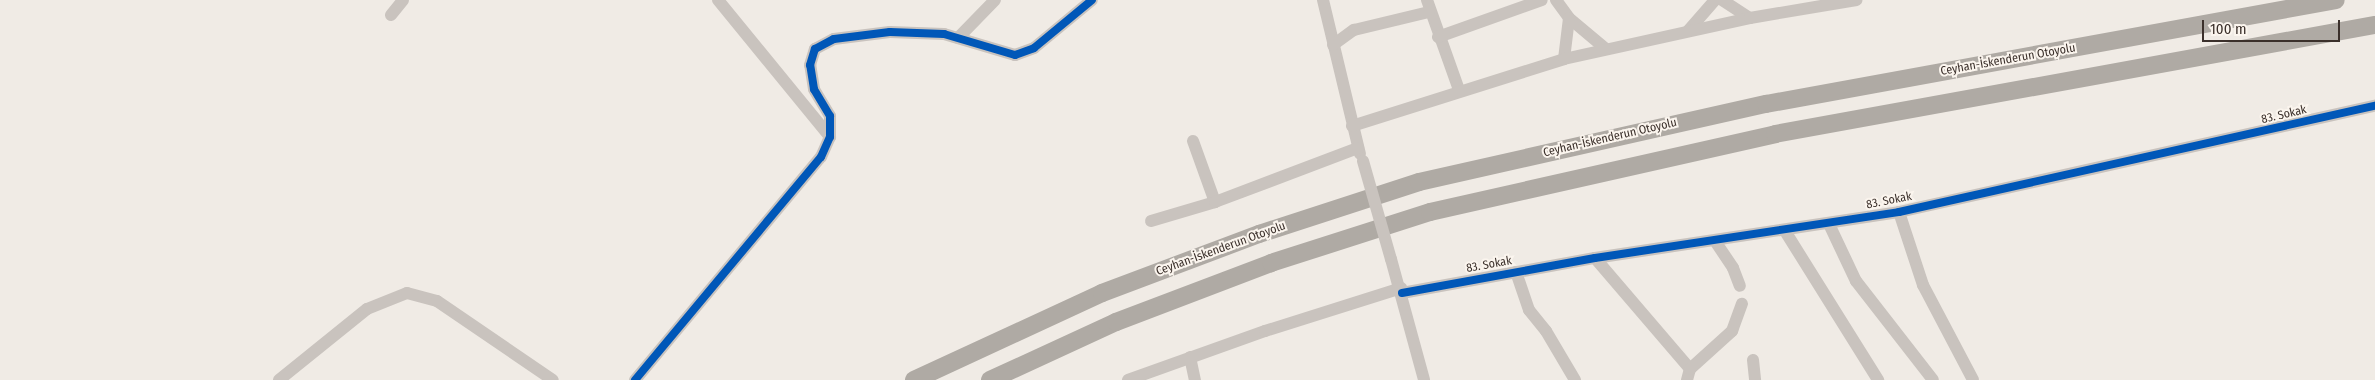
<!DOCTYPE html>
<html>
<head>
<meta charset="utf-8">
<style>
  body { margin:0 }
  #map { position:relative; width:2375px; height:380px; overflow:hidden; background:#f0ebe5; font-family:"Fira Sans Condensed",sans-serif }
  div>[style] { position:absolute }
  .minor>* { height:12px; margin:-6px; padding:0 6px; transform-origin:6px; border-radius:6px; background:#c9c3be }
  .highway>* { height:18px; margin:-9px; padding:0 9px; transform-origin:9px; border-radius:9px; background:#afaaa4 }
  .minor-bridge>* { height:12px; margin:-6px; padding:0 6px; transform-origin:6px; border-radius:6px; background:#c9c3be }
  .cycleway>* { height:8px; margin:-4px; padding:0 4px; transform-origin:4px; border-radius:4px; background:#0057b8 }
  span { translate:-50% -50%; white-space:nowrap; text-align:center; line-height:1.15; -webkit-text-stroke:4px #fbf5ee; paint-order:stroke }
  .street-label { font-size:12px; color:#3b302b }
  .scale { position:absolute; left:2202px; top:20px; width:138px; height:22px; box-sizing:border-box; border:2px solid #3b302b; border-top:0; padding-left:6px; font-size:15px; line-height:18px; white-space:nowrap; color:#3b302b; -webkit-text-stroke:4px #fbf5ee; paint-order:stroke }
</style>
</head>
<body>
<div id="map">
  <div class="minor">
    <i style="left:718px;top:0;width:177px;rotate:50.7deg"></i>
    <i style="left:1323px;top:0;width:158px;rotate:76.5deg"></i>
    <i style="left:1427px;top:0;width:96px;rotate:70.4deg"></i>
    <i style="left:1556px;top:0;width:22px;rotate:54deg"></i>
    <i style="left:1569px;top:18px;width:48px;rotate:40deg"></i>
    <i style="left:1722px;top:0;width:33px;rotate:33deg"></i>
    <i style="left:391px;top:15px;width:19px;rotate:-51deg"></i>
    <i style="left:1688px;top:31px;width:41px;rotate:-48.9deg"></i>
    <i style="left:1438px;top:37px;width:110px;rotate:-19.6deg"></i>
    <i style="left:958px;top:38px;width:53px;rotate:-45.8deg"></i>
    <i style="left:1333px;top:45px;width:26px;rotate:-36deg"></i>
    <i style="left:1354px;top:30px;width:77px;rotate:-13.5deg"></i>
    <i style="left:1564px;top:59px;width:41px;rotate:-83deg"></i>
    <i style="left:1352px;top:126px;width:222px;rotate:-17.5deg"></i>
    <i style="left:1564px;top:59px;width:190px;rotate:-12.4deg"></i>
    <i style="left:1750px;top:18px;width:108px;rotate:-9.6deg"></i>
    <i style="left:1193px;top:141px;width:65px;rotate:70.2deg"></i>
    <i style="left:1899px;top:212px;width:77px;rotate:71.8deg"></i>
    <i style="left:1923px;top:285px;width:107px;rotate:62.2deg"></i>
    <i style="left:1151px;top:221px;width:67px;rotate:-16.5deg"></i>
    <i style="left:1215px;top:202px;width:153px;rotate:-20.7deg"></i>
    <i style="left:1829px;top:224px;width:63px;rotate:64.7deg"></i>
    <i style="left:1856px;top:281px;width:125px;rotate:52.1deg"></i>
    <i style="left:1785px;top:231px;width:176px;rotate:58deg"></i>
    <i style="left:1715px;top:241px;width:32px;rotate:56deg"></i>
    <i style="left:1733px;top:268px;width:19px;rotate:69deg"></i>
    <i style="left:1595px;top:258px;width:146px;rotate:49.4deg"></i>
    <i style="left:1391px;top:259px;width:125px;rotate:74.7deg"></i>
    <i style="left:1516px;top:272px;width:40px;rotate:71.1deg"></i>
    <i style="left:1529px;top:310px;width:27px;rotate:51deg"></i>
    <i style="left:1546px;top:331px;width:57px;rotate:59.4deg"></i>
    <i style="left:1402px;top:293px;width:196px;rotate:-10.3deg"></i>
    <i style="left:1595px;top:258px;width:307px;rotate:-8.6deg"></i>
    <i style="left:1899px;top:212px;width:488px;rotate:-12.6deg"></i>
    <i style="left:1190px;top:357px;width:24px;rotate:78deg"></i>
    <i style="left:1753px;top:360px;width:20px;rotate:84deg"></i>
    <i style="left:279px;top:380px;width:113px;rotate:-38.9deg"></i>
    <i style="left:367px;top:309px;width:43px;rotate:-21.8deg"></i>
    <i style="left:407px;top:293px;width:31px;rotate:15deg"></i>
    <i style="left:437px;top:301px;width:140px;rotate:34.3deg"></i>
    <i style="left:635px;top:380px;width:290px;rotate:-50.2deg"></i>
    <i style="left:821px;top:157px;width:22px;rotate:-66deg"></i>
    <i style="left:830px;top:137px;width:21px;rotate:-90deg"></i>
    <i style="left:830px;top:116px;width:31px;rotate:-121deg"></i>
    <i style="left:814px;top:89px;width:24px;rotate:-99deg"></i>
    <i style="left:810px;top:65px;width:17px;rotate:-73deg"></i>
    <i style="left:815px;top:49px;width:21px;rotate:-28deg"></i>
    <i style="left:834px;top:39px;width:56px;rotate:-7.1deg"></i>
    <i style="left:890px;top:32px;width:54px;rotate:2.1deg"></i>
    <i style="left:944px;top:34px;width:74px;rotate:16.5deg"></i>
    <i style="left:1015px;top:55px;width:20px;rotate:-20deg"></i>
    <i style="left:1034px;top:48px;width:75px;rotate:-39.6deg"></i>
    <i style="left:1128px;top:380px;width:145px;rotate:-19.7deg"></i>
    <i style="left:1265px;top:331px;width:143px;rotate:-17.5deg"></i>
    <i style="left:1687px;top:380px;width:11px;rotate:-75deg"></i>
    <i style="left:1690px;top:369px;width:57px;rotate:-42.1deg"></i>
    <i style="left:1732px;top:331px;width:29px;rotate:-70deg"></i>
  </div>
  <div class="highway">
    <i style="left:914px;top:380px;width:207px;rotate:-24.8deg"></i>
    <i style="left:1102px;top:293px;width:168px;rotate:-20.6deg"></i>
    <i style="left:1259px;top:234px;width:168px;rotate:-18deg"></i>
    <i style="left:1419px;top:182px;width:356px;rotate:-12.7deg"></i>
    <i style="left:1766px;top:104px;width:579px;rotate:-10.34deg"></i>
    <i style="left:990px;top:380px;width:139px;rotate:-24.7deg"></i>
    <i style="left:1116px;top:322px;width:166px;rotate:-20.8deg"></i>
    <i style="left:1271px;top:263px;width:167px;rotate:-17.8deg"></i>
    <i style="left:1430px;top:212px;width:354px;rotate:-12.7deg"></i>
    <i style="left:1775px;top:134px;width:610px;rotate:-10.3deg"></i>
  </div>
  <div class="minor-bridge">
    <i style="left:1363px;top:161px;width:102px;rotate:74.1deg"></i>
  </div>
  <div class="cycleway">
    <i style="left:1402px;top:293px;width:196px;rotate:-10.3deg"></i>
    <i style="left:1595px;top:258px;width:307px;rotate:-8.6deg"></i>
    <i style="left:1899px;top:212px;width:488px;rotate:-12.6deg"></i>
    <i style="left:635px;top:380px;width:290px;rotate:-50.2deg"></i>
    <i style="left:821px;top:157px;width:22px;rotate:-66deg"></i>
    <i style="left:830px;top:137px;width:21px;rotate:-90deg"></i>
    <i style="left:830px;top:116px;width:31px;rotate:-121deg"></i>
    <i style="left:814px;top:89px;width:24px;rotate:-99deg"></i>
    <i style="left:810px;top:65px;width:17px;rotate:-73deg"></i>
    <i style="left:815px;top:49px;width:21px;rotate:-28deg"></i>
    <i style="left:834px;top:39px;width:56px;rotate:-7.1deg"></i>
    <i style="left:890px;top:32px;width:54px;rotate:2.1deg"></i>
    <i style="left:944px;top:34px;width:74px;rotate:16.5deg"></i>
    <i style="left:1015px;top:55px;width:20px;rotate:-20deg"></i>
    <i style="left:1034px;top:48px;width:75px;rotate:-39.6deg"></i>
  </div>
  <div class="street-label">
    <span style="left:2008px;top:60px;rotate:-10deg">Ceyhan-İskenderun Otoyolu</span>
    <span style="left:2284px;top:115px;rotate:-13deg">83. Sokak</span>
    <span style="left:1610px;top:138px;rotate:-13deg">Ceyhan-İskenderun Otoyolu</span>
    <span style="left:1889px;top:201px;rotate:-11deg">83. Sokak</span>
    <span style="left:1221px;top:249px;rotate:-20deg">Ceyhan-İskenderun Otoyolu</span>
    <span style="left:1489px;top:265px;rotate:-10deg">83. Sokak</span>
  </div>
  <div class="scale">100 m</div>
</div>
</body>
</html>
